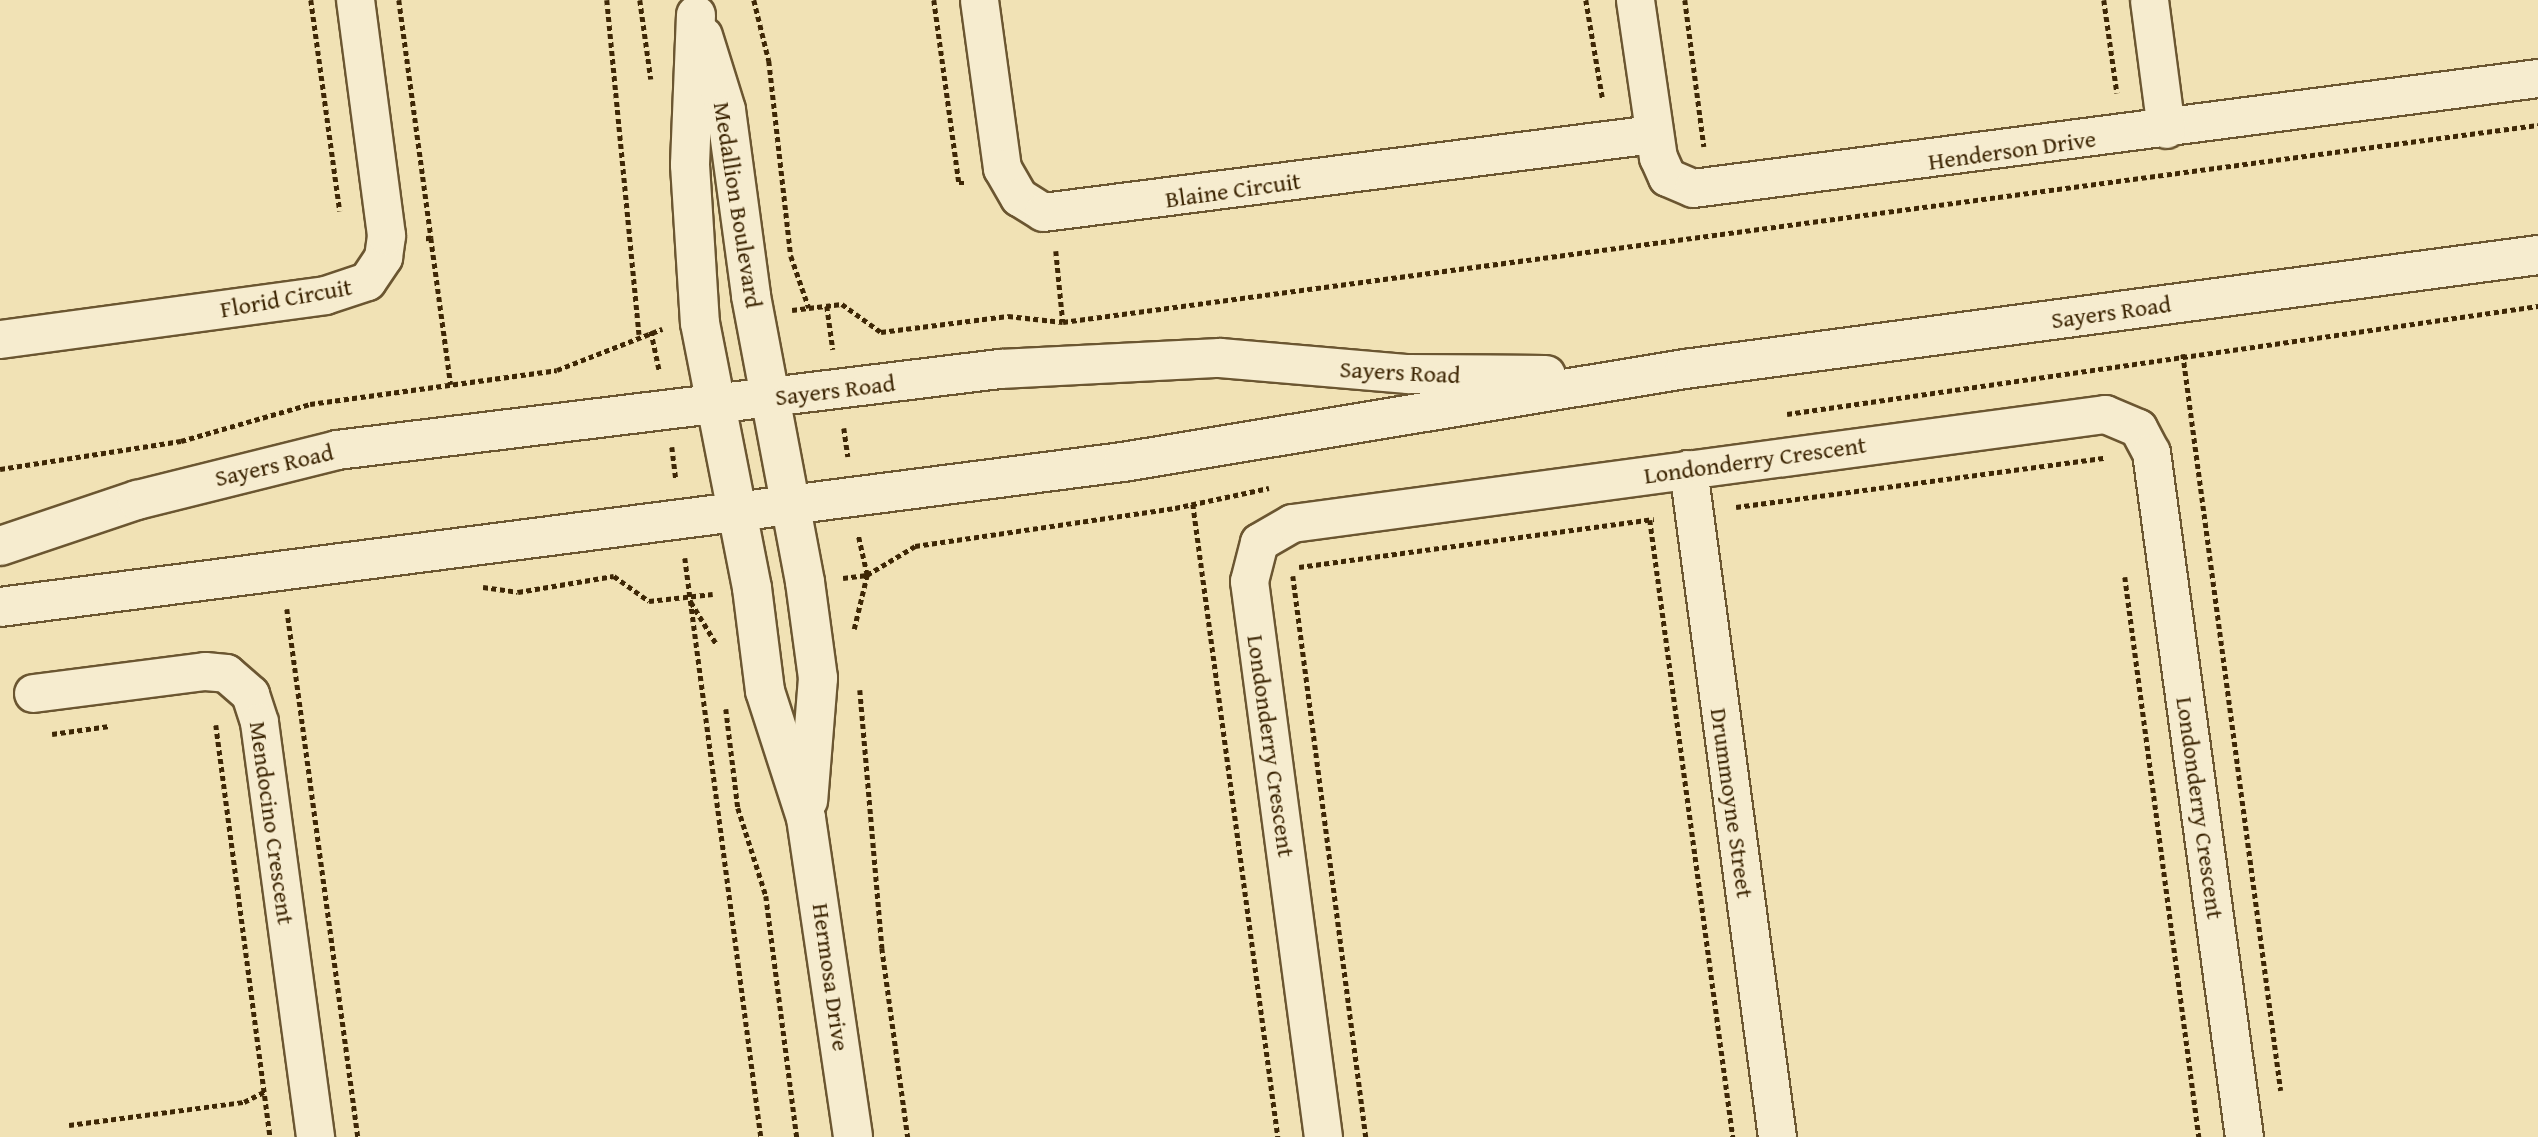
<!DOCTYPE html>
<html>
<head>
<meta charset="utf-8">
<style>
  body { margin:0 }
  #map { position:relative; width:2538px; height:1137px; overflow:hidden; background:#f1e2b5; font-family:"Gentium Book Plus",serif }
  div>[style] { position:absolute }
  .path>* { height:4.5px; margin-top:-2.25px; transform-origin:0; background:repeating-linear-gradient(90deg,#3e2705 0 5px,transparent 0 8.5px) }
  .roads { filter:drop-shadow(2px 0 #6b5631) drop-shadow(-2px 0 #6b5631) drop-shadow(0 2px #6b5631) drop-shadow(0 -2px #6b5631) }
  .street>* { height:37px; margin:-18.5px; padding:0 18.5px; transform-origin:18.5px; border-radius:18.5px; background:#f6eccf }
  .secondary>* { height:38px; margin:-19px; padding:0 19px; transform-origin:19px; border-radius:19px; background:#f6eccf }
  span { translate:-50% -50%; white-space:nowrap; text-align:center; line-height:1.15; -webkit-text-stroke:6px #f6eccf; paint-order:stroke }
  .street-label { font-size:24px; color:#3e2705 }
</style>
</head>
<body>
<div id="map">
  <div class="path">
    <i style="left:311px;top:0;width:213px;rotate:82.2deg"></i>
    <i style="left:399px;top:0;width:240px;rotate:82.3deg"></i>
    <i style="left:431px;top:238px;width:7px;rotate:172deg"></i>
    <i style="left:607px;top:0;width:336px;rotate:84.5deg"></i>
    <i style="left:640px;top:0;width:80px;rotate:82.1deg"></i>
    <i style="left:754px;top:0;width:63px;rotate:76.2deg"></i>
    <i style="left:769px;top:61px;width:196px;rotate:83.6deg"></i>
    <i style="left:791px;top:256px;width:55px;rotate:70.9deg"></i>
    <i style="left:934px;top:0;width:185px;rotate:82.2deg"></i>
    <i style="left:959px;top:183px;width:7px"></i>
    <i style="left:1586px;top:0;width:101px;rotate:80.4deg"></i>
    <i style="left:1685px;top:0;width:148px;rotate:82.6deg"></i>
    <i style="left:2104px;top:0;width:94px;rotate:82deg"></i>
    <i style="left:431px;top:238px;width:148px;rotate:82.3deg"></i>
    <i style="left:1056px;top:251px;width:71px;rotate:84.4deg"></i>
    <i style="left:827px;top:306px;width:44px;rotate:82.2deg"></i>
    <i style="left:792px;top:310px;width:50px;rotate:-6.8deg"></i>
    <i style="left:842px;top:304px;width:48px;rotate:35.7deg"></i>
    <i style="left:881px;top:332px;width:128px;rotate:-7.2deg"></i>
    <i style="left:1008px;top:316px;width:55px;rotate:6.2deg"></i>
    <i style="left:1063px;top:322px;width:1488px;rotate:-7.61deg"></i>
    <i style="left:651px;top:331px;width:40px;rotate:78deg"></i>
    <i style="left:2183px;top:354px;width:743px;rotate:82.43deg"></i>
    <i style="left:1787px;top:414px;width:759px;rotate:-8.18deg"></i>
    <i style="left:844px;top:428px;width:29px;rotate:82deg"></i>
    <i style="left:672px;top:447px;width:33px;rotate:83deg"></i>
    <i style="left:0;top:469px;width:183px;rotate:-8.8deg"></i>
    <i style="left:181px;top:441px;width:134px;rotate:-16deg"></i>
    <i style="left:310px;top:404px;width:249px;rotate:-7.8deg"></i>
    <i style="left:557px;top:370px;width:113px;rotate:-21.3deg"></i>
    <i style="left:1193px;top:504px;width:639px;rotate:82.35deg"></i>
    <i style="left:1736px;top:507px;width:372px;rotate:-7.6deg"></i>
    <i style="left:1650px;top:520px;width:623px;rotate:82.34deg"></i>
    <i style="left:685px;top:558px;width:584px;rotate:82.52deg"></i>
    <i style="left:1299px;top:567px;width:358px;rotate:-7.7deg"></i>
    <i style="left:1293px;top:576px;width:566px;rotate:82.59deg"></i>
    <i style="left:2125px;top:577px;width:565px;rotate:82.47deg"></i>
    <i style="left:843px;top:578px;width:24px;rotate:-7deg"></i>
    <i style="left:867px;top:575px;width:56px;rotate:-31.1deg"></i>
    <i style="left:915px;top:546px;width:263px;rotate:-8.3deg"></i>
    <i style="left:1175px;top:508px;width:96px;rotate:-12deg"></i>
    <i style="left:483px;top:587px;width:35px;rotate:8deg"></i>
    <i style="left:518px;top:592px;width:97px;rotate:-9.5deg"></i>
    <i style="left:614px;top:576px;width:43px;rotate:35.5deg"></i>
    <i style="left:649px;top:601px;width:64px;rotate:-6.2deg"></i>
    <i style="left:691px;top:602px;width:50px;rotate:58.8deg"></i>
    <i style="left:287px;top:609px;width:533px;rotate:82.34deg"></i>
    <i style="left:854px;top:629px;width:56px;rotate:-76.5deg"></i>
    <i style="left:867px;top:575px;width:41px;rotate:-102.7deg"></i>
    <i style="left:860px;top:690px;width:259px;rotate:85.1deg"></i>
    <i style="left:882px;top:948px;width:191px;rotate:82.2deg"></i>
    <i style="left:726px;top:709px;width:100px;rotate:83.1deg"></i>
    <i style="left:738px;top:808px;width:92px;rotate:72.3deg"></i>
    <i style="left:766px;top:896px;width:243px;rotate:82.7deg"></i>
    <i style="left:216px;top:725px;width:416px;rotate:82.5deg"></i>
    <i style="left:52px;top:734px;width:58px;rotate:-8deg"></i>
    <i style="left:69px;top:1125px;width:177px;rotate:-7.5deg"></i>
    <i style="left:244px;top:1102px;width:22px;rotate:-27deg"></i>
  </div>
  <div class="roads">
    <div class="street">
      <i style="left:979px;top:0;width:170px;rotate:82.2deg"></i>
      <i style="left:1002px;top:168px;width:34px;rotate:60deg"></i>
      <i style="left:1019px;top:197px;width:28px;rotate:32deg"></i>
      <i style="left:1043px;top:212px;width:615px;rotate:-7.29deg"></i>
      <i style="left:1635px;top:0;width:159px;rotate:81.7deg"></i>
      <i style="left:1658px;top:157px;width:22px;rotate:66deg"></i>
      <i style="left:1667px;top:177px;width:28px;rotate:23deg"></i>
      <i style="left:1693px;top:188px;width:852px;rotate:-7.42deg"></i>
      <i style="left:2149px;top:0;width:130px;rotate:82.5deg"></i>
      <i style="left:0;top:339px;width:328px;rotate:-7.7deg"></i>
      <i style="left:325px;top:295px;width:44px;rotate:-18.4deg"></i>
      <i style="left:367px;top:281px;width:29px;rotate:-56deg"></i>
      <i style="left:383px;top:257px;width:22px;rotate:-82deg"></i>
      <i style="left:386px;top:235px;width:237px;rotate:-97.5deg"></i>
      <i style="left:1688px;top:469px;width:674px;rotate:82.41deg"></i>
      <i style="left:33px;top:693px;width:173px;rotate:-7.3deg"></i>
      <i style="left:205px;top:671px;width:21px;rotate:5deg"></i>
      <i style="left:226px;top:673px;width:32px;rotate:41deg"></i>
      <i style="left:250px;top:694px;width:29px;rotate:72deg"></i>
      <i style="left:259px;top:722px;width:419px;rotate:82.3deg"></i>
      <i style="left:1323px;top:1137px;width:561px;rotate:-97.58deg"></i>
      <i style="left:1249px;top:581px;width:40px;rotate:-75.6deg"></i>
      <i style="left:1259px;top:542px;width:38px;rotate:-30deg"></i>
      <i style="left:1292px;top:523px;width:820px;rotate:-7.64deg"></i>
      <i style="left:2105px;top:414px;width:36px;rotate:23deg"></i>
      <i style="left:2138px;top:428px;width:27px;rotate:62deg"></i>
      <i style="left:2151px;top:452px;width:691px;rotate:82.27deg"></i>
    </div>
    <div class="secondary">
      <i style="left:696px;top:15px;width:150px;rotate:92.3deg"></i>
      <i style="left:690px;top:165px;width:158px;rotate:86.4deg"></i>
      <i style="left:700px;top:323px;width:270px;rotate:78.9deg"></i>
      <i style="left:752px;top:588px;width:104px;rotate:82.8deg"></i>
      <i style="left:765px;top:691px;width:133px;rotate:72.1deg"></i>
      <i style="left:806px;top:818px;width:322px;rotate:81.6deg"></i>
      <i style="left:703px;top:36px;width:77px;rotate:72.7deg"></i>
      <i style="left:726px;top:110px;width:188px;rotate:82.3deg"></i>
      <i style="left:751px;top:296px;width:291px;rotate:79.3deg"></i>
      <i style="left:805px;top:582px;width:97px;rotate:82.3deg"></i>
      <i style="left:818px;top:678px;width:123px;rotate:94.6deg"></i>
      <i style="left:0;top:546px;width:145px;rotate:-18.6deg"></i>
      <i style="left:137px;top:500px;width:206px;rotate:-14deg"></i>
      <i style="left:337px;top:450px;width:668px;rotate:-6.97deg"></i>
      <i style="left:1000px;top:369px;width:220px;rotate:-2.9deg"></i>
      <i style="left:1220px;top:358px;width:189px;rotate:4.9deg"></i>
      <i style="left:1408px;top:374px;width:138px;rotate:0.4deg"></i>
      <i style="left:0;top:607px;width:1132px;rotate:-7.36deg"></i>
      <i style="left:1123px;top:462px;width:570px;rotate:-9.4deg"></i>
      <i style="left:1685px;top:369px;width:861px;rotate:-7.61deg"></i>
    </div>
  </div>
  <div class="street-label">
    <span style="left:2012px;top:150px;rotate:-8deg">Henderson Drive</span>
    <span style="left:1233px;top:190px;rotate:-8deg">Blaine Circuit</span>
    <span style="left:738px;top:205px;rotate:81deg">Medallion Boulevard</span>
    <span style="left:286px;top:298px;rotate:-10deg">Florid Circuit</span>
    <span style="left:2111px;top:312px;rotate:-8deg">Sayers Road</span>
    <span style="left:1400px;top:372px;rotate:3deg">Sayers Road</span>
    <span style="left:835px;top:390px;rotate:-7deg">Sayers Road</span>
    <span style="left:1755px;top:460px;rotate:-8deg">Londonderry Crescent</span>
    <span style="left:274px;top:465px;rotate:-13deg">Sayers Road</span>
    <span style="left:1271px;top:746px;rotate:82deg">Londonderry Crescent</span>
    <span style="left:1732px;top:803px;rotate:82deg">Drummoyne Street</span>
    <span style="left:2200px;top:808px;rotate:82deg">Londonderry Crescent</span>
    <span style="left:272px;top:823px;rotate:82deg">Mendocino Crescent</span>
    <span style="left:831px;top:977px;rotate:82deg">Hermosa Drive</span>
  </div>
</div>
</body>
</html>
